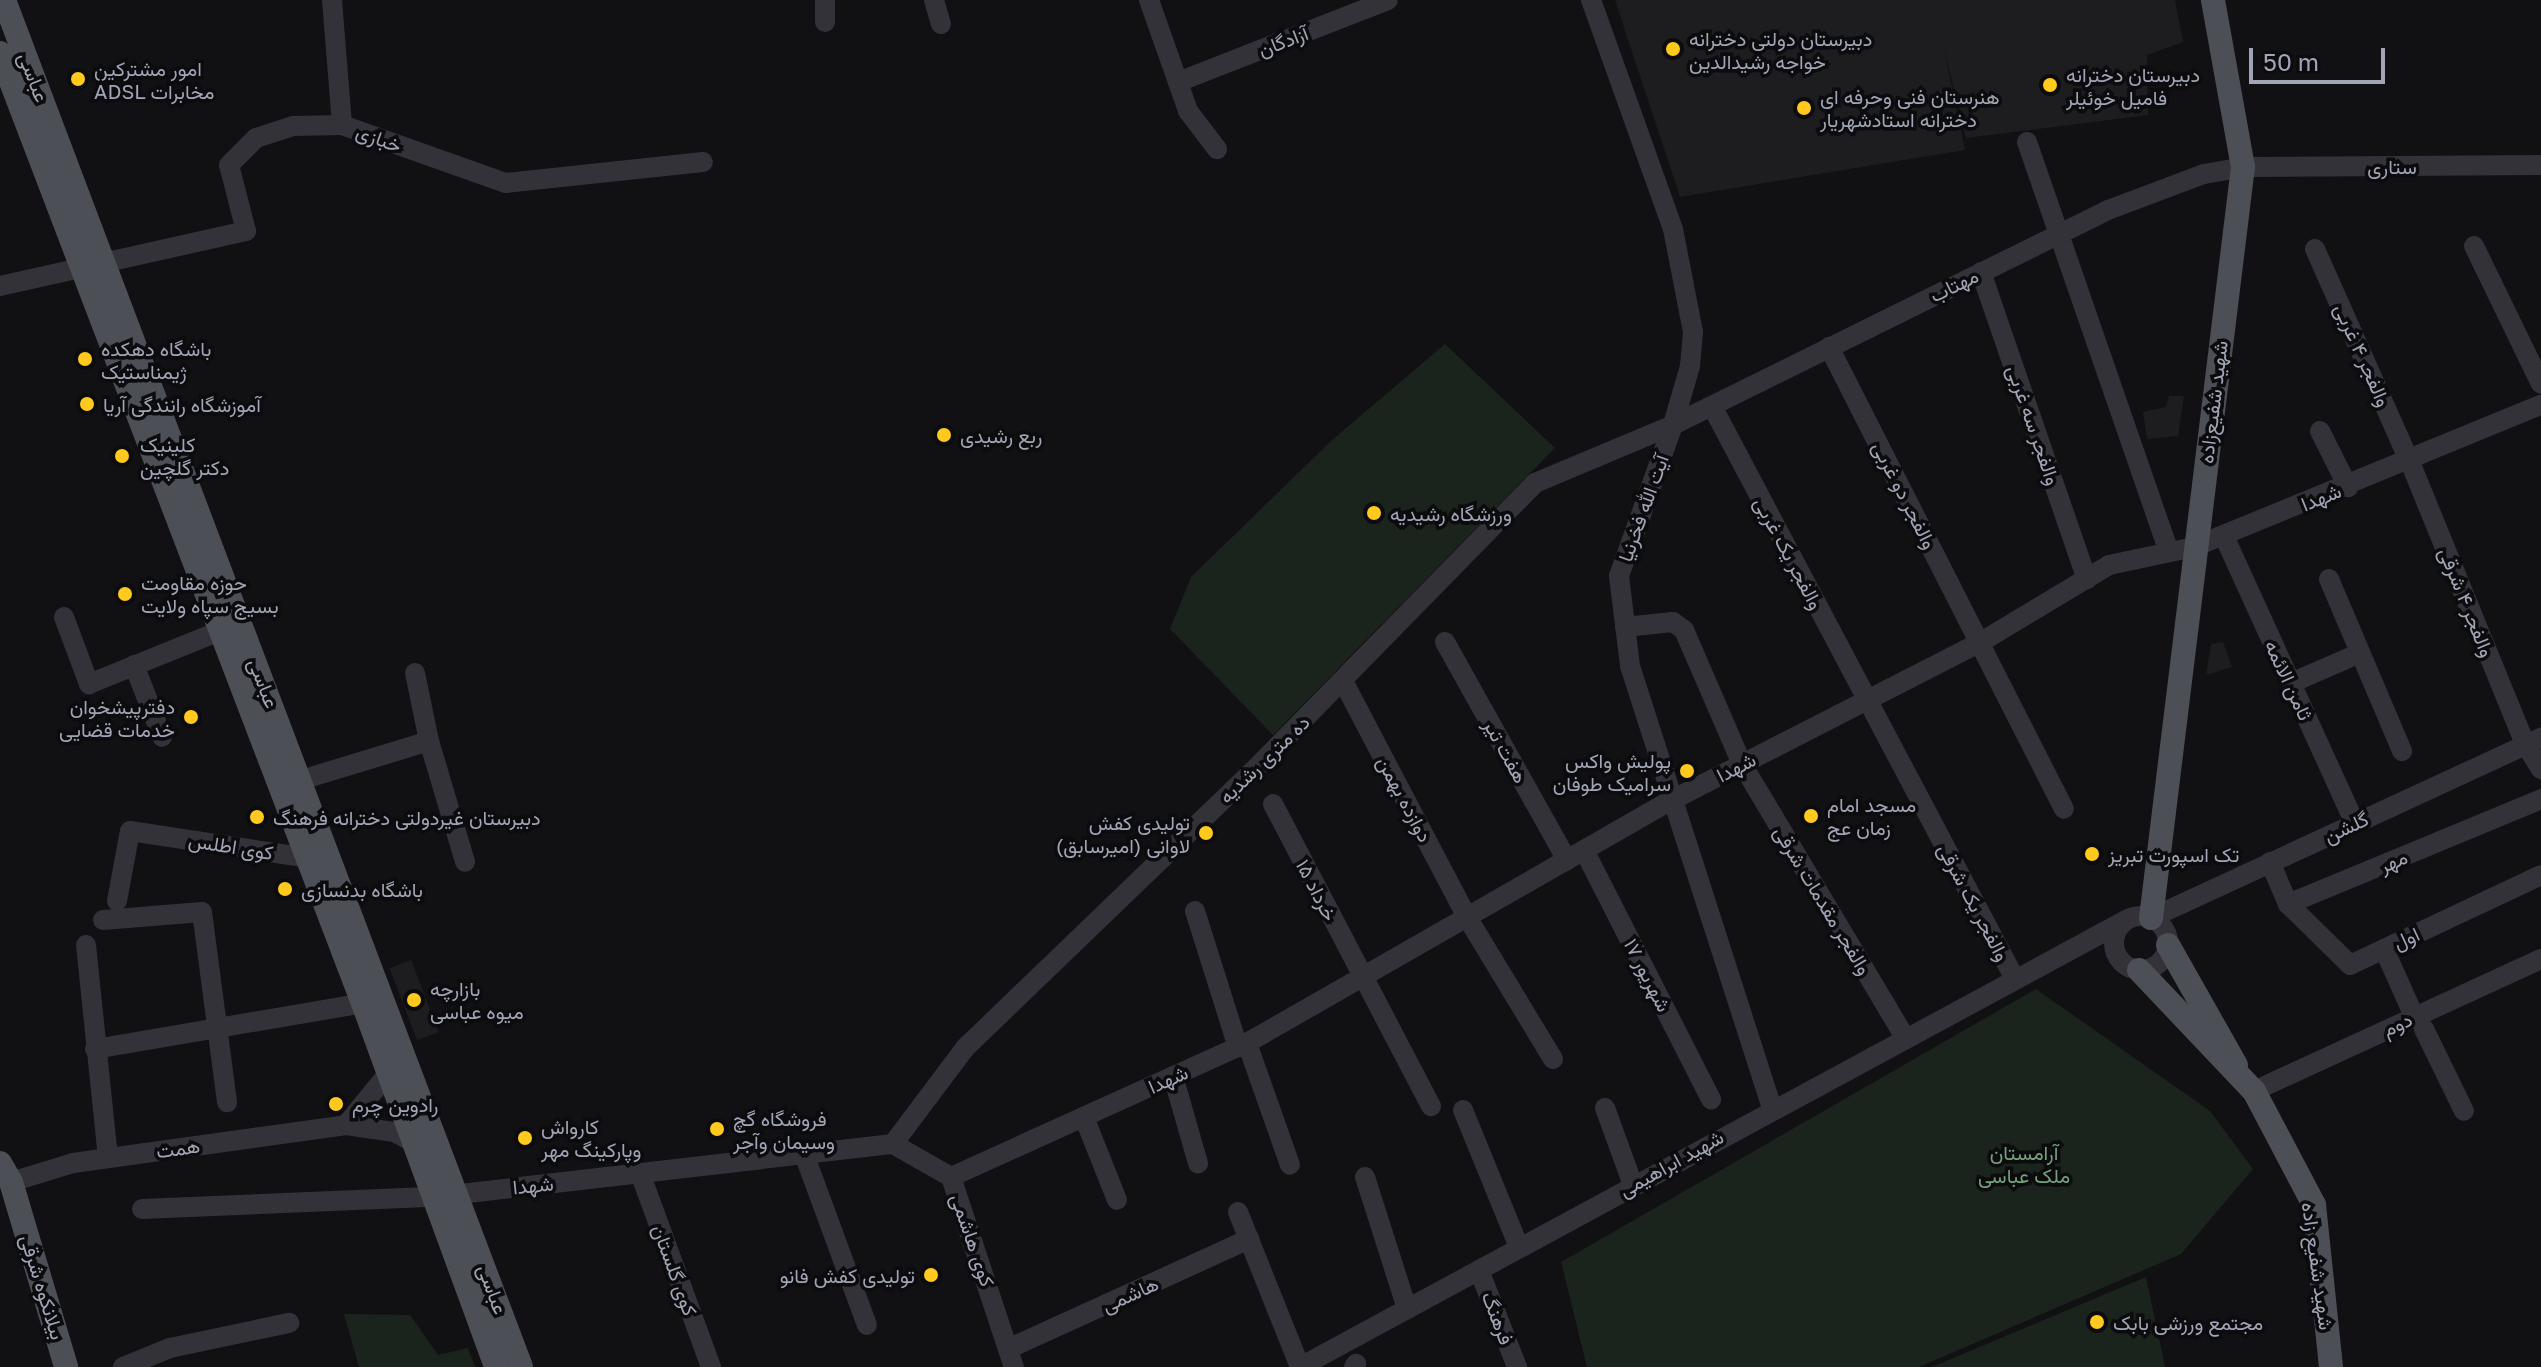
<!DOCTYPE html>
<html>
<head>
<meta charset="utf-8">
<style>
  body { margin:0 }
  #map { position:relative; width:2541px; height:1367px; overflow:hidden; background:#111113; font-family:"Golos Text",Vazirmatn,sans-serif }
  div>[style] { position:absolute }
  .built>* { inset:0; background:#1d1d20; transform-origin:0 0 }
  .green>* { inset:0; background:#1b231d }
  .minor>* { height:20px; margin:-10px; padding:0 10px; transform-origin:10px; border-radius:10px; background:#323238 }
  .minor>.ring { margin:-10px; padding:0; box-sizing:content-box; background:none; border:20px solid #323238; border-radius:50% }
  .major>* { height:24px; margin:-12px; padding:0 12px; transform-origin:12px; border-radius:12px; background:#4d4f57 }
  .dots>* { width:22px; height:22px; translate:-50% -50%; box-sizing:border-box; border:4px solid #0c0c0e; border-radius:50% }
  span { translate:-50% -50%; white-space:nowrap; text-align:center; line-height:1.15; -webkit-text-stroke:7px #0c0c0e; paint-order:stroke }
  .poi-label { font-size:20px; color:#a1a5b5 }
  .left { translate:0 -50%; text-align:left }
  .right { translate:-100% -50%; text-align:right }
  .street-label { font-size:20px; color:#a1a5b5 }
  .park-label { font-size:20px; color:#76a17d }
  .scale { position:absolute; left:2249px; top:48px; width:136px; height:36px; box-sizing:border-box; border:4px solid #a1a5b5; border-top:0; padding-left:10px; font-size:24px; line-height:28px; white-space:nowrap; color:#a1a5b5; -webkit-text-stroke:6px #0c0c0e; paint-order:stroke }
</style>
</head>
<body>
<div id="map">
  <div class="built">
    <i style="clip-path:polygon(1615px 0,2175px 0,2183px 42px,2147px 55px,2148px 115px,1966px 138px,1944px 49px,1965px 150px,1680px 197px)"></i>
    <i style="clip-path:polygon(2169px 396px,2184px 396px,2178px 436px,2147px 439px,2143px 412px,2166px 407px)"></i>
    <i style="clip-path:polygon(2223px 642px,2232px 667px,2206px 675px,2211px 644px)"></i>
    <i style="left:411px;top:960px;width:77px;height:23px;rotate:69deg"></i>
  </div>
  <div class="green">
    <i style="clip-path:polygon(1445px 344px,1555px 448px,1273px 735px,1170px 629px,1191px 577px,1332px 440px)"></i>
    <i style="clip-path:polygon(2036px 989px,2210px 1111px,2253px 1169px,2181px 1254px,1919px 1367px,1587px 1367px,1561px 1262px)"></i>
    <i style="clip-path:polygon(2146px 1277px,2165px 1367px,1932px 1367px)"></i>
    <i style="clip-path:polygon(344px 1314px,410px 1315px,438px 1355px,468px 1348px,475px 1367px,359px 1367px)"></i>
  </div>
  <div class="minor">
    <i style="left:332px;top:0;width:125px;rotate:85.4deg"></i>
    <i style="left:825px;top:0;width:22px;rotate:90deg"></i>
    <i style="left:934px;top:0;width:25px;rotate:74deg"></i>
    <i style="left:1149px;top:0;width:118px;rotate:70.6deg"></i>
    <i style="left:1188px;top:111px;width:48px;rotate:52.7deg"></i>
    <i style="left:1591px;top:0;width:243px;rotate:70.3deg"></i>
    <i style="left:1673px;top:229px;width:105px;rotate:79deg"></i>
    <i style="left:1693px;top:332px;width:34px;rotate:95deg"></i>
    <i style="left:1690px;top:366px;width:61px;rotate:106.1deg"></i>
    <i style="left:1673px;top:425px;width:160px;rotate:109.7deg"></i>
    <i style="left:1619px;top:576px;width:91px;rotate:83deg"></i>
    <i style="left:1630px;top:666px;width:464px;rotate:72.2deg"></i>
    <i style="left:1178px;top:82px;width:225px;rotate:-21.3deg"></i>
    <i style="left:2027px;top:142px;width:434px;rotate:70.9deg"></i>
    <i style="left:2474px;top:246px;width:153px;rotate:64.1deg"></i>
    <i style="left:2315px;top:249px;width:233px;rotate:66deg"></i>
    <i style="left:2410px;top:462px;width:302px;rotate:67.8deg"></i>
    <i style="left:2524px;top:742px;width:32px;rotate:58deg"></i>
    <i style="left:1981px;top:272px;width:325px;rotate:71deg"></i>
    <i style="left:0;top:286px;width:252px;rotate:-12.6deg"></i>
    <i style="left:246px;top:231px;width:68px;rotate:-104.4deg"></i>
    <i style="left:229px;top:165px;width:38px;rotate:-45deg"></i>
    <i style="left:256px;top:138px;width:39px;rotate:-18deg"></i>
    <i style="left:293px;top:126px;width:49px;rotate:-1.2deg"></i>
    <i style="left:342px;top:125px;width:174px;rotate:19.5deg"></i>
    <i style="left:506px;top:183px;width:198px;rotate:-6.1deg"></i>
    <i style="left:1829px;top:347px;width:518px;rotate:63.04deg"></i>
    <i style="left:1712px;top:406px;width:646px;rotate:62.13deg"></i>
    <i style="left:2320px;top:431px;width:63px;rotate:63.4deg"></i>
    <i style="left:2224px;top:536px;width:315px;rotate:65.5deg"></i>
    <i style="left:2329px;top:579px;width:187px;rotate:67deg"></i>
    <i style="left:64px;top:617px;width:72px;rotate:69.5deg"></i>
    <i style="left:89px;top:684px;width:157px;rotate:-22.1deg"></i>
    <i style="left:1625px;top:627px;width:48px;rotate:-5.9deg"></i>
    <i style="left:1673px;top:622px;width:14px;rotate:36deg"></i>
    <i style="left:1684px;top:630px;width:146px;rotate:66.6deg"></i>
    <i style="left:1742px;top:764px;width:317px;rotate:59.2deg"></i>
    <i style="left:1445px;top:642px;width:250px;rotate:60.8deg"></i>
    <i style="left:134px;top:665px;width:77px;rotate:68.7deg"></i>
    <i style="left:415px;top:673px;width:69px;rotate:78.4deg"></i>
    <i style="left:429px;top:741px;width:126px;rotate:73.4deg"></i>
    <i style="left:1343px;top:681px;width:267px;rotate:62.3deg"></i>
    <i style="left:1467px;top:917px;width:166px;rotate:58.8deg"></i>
    <i style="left:2291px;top:683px;width:75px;rotate:-23.5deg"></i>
    <i style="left:301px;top:780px;width:134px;rotate:-16.9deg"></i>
    <i style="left:1273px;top:804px;width:341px;rotate:62.4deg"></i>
    <i style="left:1584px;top:850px;width:280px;rotate:63deg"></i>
    <i style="left:2270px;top:862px;width:46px;rotate:66.8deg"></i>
    <i style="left:2288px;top:904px;width:274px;rotate:-22.5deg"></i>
    <i style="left:117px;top:901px;width:71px;rotate:-79.5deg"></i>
    <i style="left:130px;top:831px;width:193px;rotate:8.6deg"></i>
    <i style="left:2288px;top:904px;width:87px;rotate:44.5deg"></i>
    <i style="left:2350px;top:965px;width:211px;rotate:-25.2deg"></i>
    <i style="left:1195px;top:911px;width:143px;rotate:72.5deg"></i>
    <i class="ring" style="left:2114px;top:916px;width:34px;height:34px"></i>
    <i style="left:2151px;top:918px;width:430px;rotate:-24.8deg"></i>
    <i style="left:103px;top:920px;width:99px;rotate:-4.6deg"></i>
    <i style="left:202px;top:912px;width:192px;rotate:82.5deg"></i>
    <i style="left:86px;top:945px;width:214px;rotate:84.1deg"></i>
    <i style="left:2384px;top:949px;width:73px;rotate:65.9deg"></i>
    <i style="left:2424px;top:1029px;width:91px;rotate:64deg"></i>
    <i style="left:1247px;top:1043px;width:129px;rotate:70.6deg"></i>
    <i style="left:95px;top:1049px;width:286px;rotate:-9.7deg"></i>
    <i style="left:1173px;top:1076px;width:91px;rotate:74deg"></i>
    <i style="left:2254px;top:1091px;width:316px;rotate:-24.7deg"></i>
    <i style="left:1605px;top:1108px;width:82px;rotate:70deg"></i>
    <i style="left:1463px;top:1110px;width:148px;rotate:67.8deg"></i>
    <i style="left:1084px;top:1117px;width:89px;rotate:68.3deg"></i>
    <i style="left:346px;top:1125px;width:80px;rotate:-50.6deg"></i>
    <i style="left:893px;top:1144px;width:120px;rotate:-53.1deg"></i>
    <i style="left:965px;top:1048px;width:408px;rotate:-43.9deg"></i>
    <i style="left:1259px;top:765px;width:395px;rotate:-45.6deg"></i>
    <i style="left:1535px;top:483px;width:150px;rotate:-22.8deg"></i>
    <i style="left:1673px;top:425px;width:485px;rotate:-26.3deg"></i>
    <i style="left:2108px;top:210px;width:103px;rotate:-20.6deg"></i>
    <i style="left:2204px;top:174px;width:40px;rotate:-10deg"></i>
    <i style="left:2243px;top:167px;width:298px;rotate:-0.4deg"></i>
    <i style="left:893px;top:1144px;width:67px;rotate:29.6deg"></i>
    <i style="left:951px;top:1177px;width:200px;rotate:71.7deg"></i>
    <i style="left:804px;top:1154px;width:182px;rotate:69.8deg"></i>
    <i style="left:640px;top:1173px;width:207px;rotate:69.9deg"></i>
    <i style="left:951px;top:1177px;width:325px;rotate:-24.4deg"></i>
    <i style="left:1247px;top:1043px;width:490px;rotate:-29.8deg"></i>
    <i style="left:1672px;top:800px;width:347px;rotate:-27.1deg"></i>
    <i style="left:1981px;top:642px;width:149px;rotate:-31deg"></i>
    <i style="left:2109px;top:565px;width:87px;rotate:-12deg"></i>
    <i style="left:2194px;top:547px;width:375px;rotate:-22.3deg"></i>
    <i style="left:1365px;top:1177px;width:139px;rotate:72.3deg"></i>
    <i style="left:11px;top:1182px;width:65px;rotate:-17deg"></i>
    <i style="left:73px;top:1163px;width:276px;rotate:-7.9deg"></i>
    <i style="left:346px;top:1125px;width:49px;rotate:8.3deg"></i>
    <i style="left:394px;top:1132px;width:32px;rotate:28deg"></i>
    <i style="left:142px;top:1209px;width:292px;rotate:-2.4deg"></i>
    <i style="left:434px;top:1197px;width:462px;rotate:-6.6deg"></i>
    <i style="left:1238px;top:1212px;width:167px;rotate:68.2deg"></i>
    <i style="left:1479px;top:1270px;width:104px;rotate:68.6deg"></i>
    <i style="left:1010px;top:1348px;width:263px;rotate:-24.5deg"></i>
    <i style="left:123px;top:1367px;width:51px;rotate:-22deg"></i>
    <i style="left:170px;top:1348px;width:122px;rotate:-11.9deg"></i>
    <i style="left:1300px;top:1367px;width:939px;rotate:-28.42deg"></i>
    <i style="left:1354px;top:1367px;width:4px;rotate:-56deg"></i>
  </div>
  <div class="major">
    <i style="left:4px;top:0;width:1461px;rotate:69.28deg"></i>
    <i style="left:0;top:53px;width:1017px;rotate:69.09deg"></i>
    <i style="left:363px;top:1003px;width:388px;rotate:69.9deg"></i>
    <i style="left:2151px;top:918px;width:757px;rotate:-83.02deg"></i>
    <i style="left:2243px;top:167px;width:170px;rotate:-100.2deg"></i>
    <i style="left:2168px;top:945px;width:138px;rotate:60.5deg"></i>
    <i style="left:2139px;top:970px;width:167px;rotate:46.5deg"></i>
    <i style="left:2254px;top:1091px;width:129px;rotate:62.2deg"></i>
    <i style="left:2314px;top:1205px;width:163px;rotate:84deg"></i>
    <i style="left:0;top:1163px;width:22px;rotate:60deg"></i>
    <i style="left:11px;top:1182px;width:193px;rotate:73.4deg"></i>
  </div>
  <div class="dots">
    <i style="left:1673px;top:49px;background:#ffc91d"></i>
    <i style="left:78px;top:79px;background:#ffc91d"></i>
    <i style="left:2050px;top:85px;background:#ffc91d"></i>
    <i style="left:1804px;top:108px;background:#ffc91d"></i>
    <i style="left:85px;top:359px;background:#ffc91d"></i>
    <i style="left:87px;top:404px;background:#ffc91d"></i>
    <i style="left:944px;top:435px;background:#ffc91d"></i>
    <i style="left:122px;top:456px;background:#ffc91d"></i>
    <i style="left:1374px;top:513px;background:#ffc91d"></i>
    <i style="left:125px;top:594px;background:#ffc91d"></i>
    <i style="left:191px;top:717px;background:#ffc91d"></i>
    <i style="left:1687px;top:771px;background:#ffc91d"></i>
    <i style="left:1811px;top:816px;background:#ffc91d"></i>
    <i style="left:257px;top:817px;background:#ffc91d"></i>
    <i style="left:1206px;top:833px;background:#ffc91d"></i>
    <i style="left:2092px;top:854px;background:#ffc91d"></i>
    <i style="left:285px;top:889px;background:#ffc91d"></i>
    <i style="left:414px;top:1000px;background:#ffc91d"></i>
    <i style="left:336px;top:1104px;background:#ffc91d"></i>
    <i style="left:717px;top:1129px;background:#ffc91d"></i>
    <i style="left:525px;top:1138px;background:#ffc91d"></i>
    <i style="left:931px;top:1275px;background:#ffc91d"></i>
    <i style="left:2097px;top:1322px;background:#ffc91d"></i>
  </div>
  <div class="poi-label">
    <span class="left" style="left:1689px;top:50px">دبیرستان دولتی دخترانه<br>خواجه رشیدالدین</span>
    <span class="left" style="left:94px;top:80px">امور مشترکین<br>ADSL مخابرات</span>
    <span class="left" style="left:2066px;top:86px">دبیرستان دخترانه<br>فامیل خوئیلر</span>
    <span class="left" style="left:1820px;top:108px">هنرستان فنی وحرفه ای<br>دخترانه استادشهریار</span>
    <span class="left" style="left:101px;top:360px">باشگاه دهکده<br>ژیمناستیک</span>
    <span class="left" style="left:103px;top:404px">آموزشگاه رانندگی آریا</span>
    <span class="left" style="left:960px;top:435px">ربع رشیدی</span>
    <span class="left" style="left:140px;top:456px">کلینیک<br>دکتر گلچین</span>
    <span class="left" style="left:1390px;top:513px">ورزشگاه رشیدیه</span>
    <span class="left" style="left:141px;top:594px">حوزه مقاومت<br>بسیج سپاه ولایت</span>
    <span class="right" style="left:175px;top:718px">دفترپیشخوان<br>خدمات قضایی</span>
    <span class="right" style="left:1671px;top:772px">پولیش واکس<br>سرامیک طوفان</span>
    <span class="left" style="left:1827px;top:816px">مسجد امام<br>زمان عج</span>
    <span class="left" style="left:273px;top:817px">دبیرستان غیردولتی دخترانه فرهنگ</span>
    <span class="right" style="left:1190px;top:834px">تولیدی کفش<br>لاوانی (امیرسابق)</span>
    <span class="left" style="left:2108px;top:854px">تک اسپورت تبریز</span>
    <span class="left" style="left:301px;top:889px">باشگاه بدنسازی</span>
    <span class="left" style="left:430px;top:1000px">بازارچه<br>میوه عباسی</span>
    <span class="left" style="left:352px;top:1104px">رادوین چرم</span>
    <span class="left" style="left:733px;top:1130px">فروشگاه گچ<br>وسیمان وآجر</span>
    <span class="left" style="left:541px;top:1138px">کارواش<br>وپارکینگ مهر</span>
    <span class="right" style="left:915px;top:1275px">تولیدی کفش فانو</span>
    <span class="left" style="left:2113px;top:1322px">مجتمع ورزشی بابک</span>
  </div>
  <div class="street-label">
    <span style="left:1283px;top:41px;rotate:-21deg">آزادگان</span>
    <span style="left:34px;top:77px;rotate:69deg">عباسى</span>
    <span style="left:379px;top:138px;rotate:20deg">خبازی</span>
    <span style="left:2392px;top:166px">ستاری</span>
    <span style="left:1954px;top:285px;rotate:-26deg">مهتاب</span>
    <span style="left:2363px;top:355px;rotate:66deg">والفجر ۴ غربی</span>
    <span style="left:2213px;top:402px;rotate:-83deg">شهید شفیع‌زاده</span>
    <span style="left:2034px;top:425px;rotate:71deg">والفجر سه غربی</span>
    <span style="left:1905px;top:495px;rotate:63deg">والفجر دو غربی</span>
    <span style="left:2321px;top:497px;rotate:-22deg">شهدا</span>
    <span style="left:1643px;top:508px;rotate:-70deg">آیت الله فخرنیا</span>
    <span style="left:1789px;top:553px;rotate:62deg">والفجر یک غربی</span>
    <span style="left:2467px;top:602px;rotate:68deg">والفجر ۴ شرقی</span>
    <span style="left:2289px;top:680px;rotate:65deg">ثامن الائمه</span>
    <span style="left:264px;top:683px;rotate:69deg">عباسى</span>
    <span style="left:1506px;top:751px;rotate:61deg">هفت تیر</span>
    <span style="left:1264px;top:759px;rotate:-44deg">ده متری رشدیه</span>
    <span style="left:1736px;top:767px;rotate:-27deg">شهدا</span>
    <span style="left:1405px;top:799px;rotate:62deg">دوازده بهمن</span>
    <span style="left:2346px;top:827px;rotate:-25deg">گلشن</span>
    <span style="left:231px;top:846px;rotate:9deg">کوی اطلس</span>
    <span style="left:2393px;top:861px;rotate:-23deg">مهر</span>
    <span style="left:1317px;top:890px;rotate:63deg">۱۵ خرداد</span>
    <span style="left:1823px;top:900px;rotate:59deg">والفجر مقدمات شرقی</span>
    <span style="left:1974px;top:902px;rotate:62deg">والفجر یک شرقی</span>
    <span style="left:2406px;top:938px;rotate:-25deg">اول</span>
    <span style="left:1648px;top:975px;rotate:63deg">۱۷ شهریور</span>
    <span style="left:2397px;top:1024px;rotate:-25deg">دوم</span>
    <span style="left:1168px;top:1079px;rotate:-24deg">شهدا</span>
    <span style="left:178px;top:1148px;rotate:-8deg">همت</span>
    <span style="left:1671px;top:1163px;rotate:-29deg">شهید ابراهیمی</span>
    <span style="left:533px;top:1185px;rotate:-6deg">شهدا</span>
    <span style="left:973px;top:1240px;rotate:71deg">کوی هاشمی</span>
    <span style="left:2318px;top:1266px;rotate:82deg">شهید شفیع زاده</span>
    <span style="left:675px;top:1270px;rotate:70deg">کوی گلستان</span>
    <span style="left:43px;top:1287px;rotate:73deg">بیلانکوه شرقی</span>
    <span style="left:493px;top:1289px;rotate:70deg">عباسى</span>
    <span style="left:1130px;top:1294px;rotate:-24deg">هاشمی</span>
    <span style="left:1498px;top:1318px;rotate:69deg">فرهنگ</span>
  </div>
  <div class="park-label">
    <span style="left:2024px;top:1164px">آرامستان<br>ملک عباسی</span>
  </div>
  <div class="scale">50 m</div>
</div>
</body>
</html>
